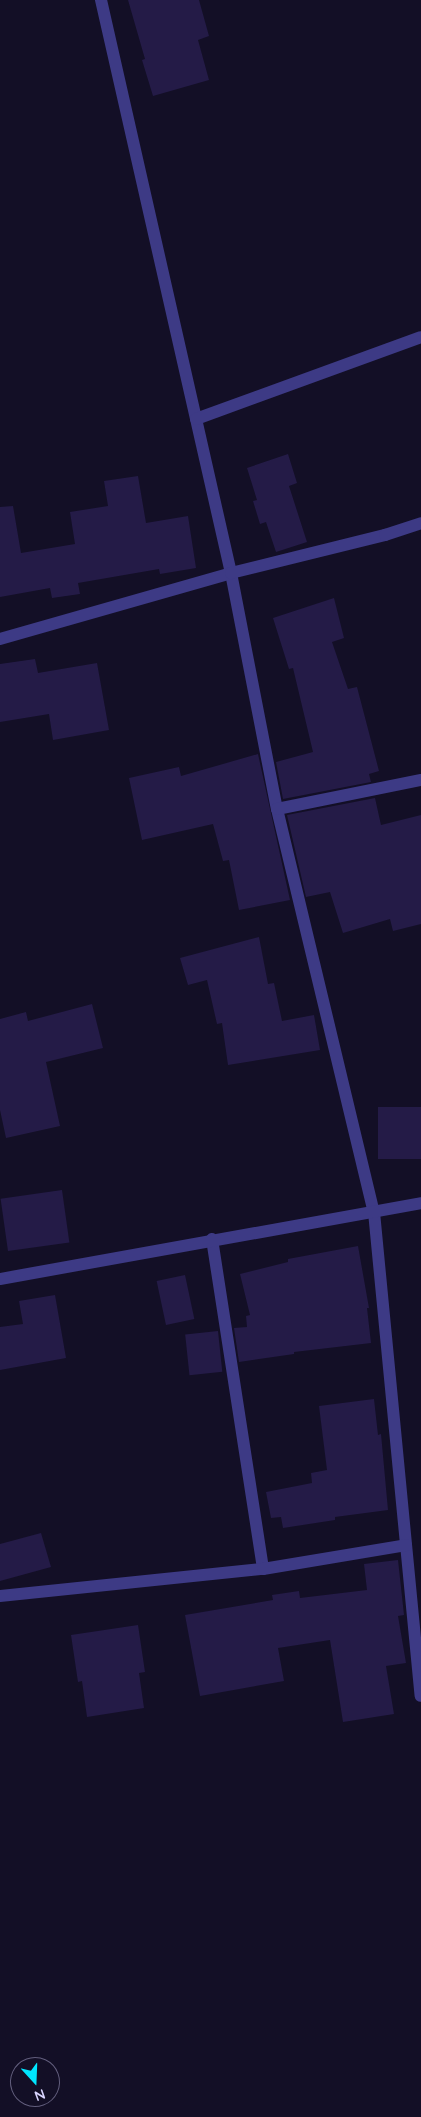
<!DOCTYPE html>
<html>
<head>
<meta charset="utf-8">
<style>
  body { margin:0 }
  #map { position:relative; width:421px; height:2117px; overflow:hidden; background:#130f26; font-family:Quicksand,sans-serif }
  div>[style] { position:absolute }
  .building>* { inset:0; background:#241b47; transform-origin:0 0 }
  .minor>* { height:12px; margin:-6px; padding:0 6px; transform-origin:6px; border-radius:6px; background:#3d3a85 }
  span { translate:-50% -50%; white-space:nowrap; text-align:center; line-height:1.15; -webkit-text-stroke:4px #130f26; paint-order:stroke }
  .north { position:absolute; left:10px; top:2057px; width:50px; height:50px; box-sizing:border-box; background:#130f26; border:1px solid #625e7d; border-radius:50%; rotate:160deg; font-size:14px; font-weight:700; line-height:20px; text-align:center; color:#d9d4ff }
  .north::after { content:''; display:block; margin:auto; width:18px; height:22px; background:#00e5ff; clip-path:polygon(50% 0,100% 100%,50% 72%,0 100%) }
</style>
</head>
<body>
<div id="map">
  <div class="building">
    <i style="clip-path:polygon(128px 0,199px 0,209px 36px,198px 40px,209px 80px,153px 96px,142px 60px,145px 59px)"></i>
    <i style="clip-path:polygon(288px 454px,297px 483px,289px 486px,307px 542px,276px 552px,266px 522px,260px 524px,253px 501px,257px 500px,247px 468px)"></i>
    <i style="clip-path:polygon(138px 476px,146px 523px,188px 516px,196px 568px,160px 574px,159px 569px,78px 583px,80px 594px,52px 598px,50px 588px,0 597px,0 507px,13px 506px,21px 553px,75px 544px,70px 512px,108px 506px,104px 481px)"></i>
    <i style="clip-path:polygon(334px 598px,344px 638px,332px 642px,348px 689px,357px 687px,379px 771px,369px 774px,371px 782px,283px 799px,276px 762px,313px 752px,293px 668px,289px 669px,273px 618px)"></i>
    <i style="clip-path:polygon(35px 659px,38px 673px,97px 663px,109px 730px,53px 740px,49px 714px,0 722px,0 664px)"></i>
    <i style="clip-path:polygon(258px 754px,290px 900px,239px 910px,229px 860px,223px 861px,213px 824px,142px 840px,129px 778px,179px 767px,181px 776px)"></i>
    <i style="clip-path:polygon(375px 798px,381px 825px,421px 815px,421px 924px,393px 931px,390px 919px,343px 933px,330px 892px,306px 897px,287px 815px)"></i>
    <i style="clip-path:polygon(259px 937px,268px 984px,274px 983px,282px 1021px,314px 1015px,320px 1050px,228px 1065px,222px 1023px,217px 1024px,207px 980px,188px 985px,180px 958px)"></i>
    <i style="clip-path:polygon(92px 1004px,103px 1048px,46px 1062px,60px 1126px,6px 1138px,0 1110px,0 1019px,26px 1012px,28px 1021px)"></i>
    <i style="left:421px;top:1107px;width:52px;height:43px;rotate:90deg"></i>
    <i style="left:62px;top:1190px;width:53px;height:62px;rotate:82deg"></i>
    <i style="clip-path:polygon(358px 1246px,369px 1308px,367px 1308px,371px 1343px,294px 1352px,294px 1354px,239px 1362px,234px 1328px,247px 1327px,246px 1316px,250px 1315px,240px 1274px,288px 1262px,288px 1259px)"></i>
    <i style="left:185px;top:1275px;width:45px;height:29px;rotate:78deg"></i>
    <i style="clip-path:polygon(55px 1295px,66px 1358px,0 1370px,0 1327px,23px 1324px,19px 1301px)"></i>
    <i style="left:218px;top:1331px;width:41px;height:33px;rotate:84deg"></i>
    <i style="clip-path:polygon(374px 1399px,378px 1435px,381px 1434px,388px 1510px,335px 1517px,335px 1520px,283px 1528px,281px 1517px,271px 1518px,266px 1492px,312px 1483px,311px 1473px,327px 1470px,319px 1406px)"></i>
    <i style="clip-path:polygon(41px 1533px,51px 1567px,0 1581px,0 1544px)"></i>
    <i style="clip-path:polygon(398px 1560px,404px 1615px,398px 1616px,406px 1663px,386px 1666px,394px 1714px,343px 1722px,330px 1640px,278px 1648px,284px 1681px,200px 1696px,185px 1615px,273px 1600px,272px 1595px,299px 1591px,300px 1598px,367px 1590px,364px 1564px)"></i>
    <i style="clip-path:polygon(138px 1625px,145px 1672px,139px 1673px,144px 1708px,87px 1717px,82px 1681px,78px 1682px,71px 1635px)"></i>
  </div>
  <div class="minor">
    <i style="left:101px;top:0;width:588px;rotate:77.22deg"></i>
    <i style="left:231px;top:573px;width:240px;rotate:79deg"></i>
    <i style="left:277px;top:809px;width:415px;rotate:76.5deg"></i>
    <i style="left:374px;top:1212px;width:486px;rotate:84.5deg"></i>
    <i style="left:196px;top:419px;width:239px;rotate:-20deg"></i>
    <i style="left:0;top:639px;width:240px;rotate:-15.9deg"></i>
    <i style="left:231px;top:573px;width:159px;rotate:-13.9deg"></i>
    <i style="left:385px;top:535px;width:38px;rotate:-18deg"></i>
    <i style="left:277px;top:809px;width:147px;rotate:-11.4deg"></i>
    <i style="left:212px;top:1239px;width:334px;rotate:81.2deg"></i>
    <i style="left:0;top:1279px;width:428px;rotate:-10.2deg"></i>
    <i style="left:0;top:1596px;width:264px;rotate:-5.9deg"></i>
    <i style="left:263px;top:1569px;width:145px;rotate:-9.5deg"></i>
  </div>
  <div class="north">N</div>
</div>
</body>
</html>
